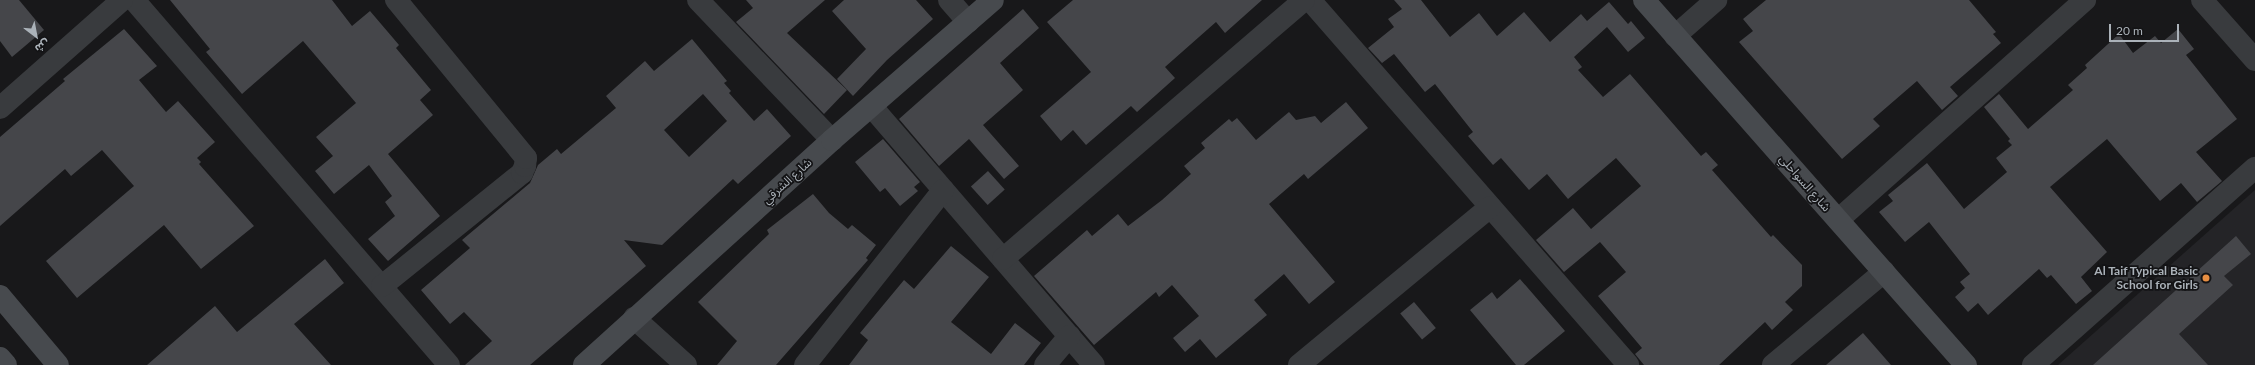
<!DOCTYPE html>
<html>
<head>
<meta charset="utf-8">
<style>
  body { margin:0 }
  #map { position:relative; width:2255px; height:365px; overflow:hidden; background:#18181a; font-family:Lato,"Noto Sans Arabic",sans-serif }
  div>[style] { position:absolute }
  .built>* { inset:0; background:#242427 }
  .building>* { inset:0; background:#45464a; transform-origin:0 0 }
  .street>* { height:22px; margin:-11px; padding:0 11px; transform-origin:11px; border-radius:11px; background:#393b3e }
  .secondary>* { height:22px; margin:-11px; padding:0 11px; transform-origin:11px; border-radius:11px; background:#474a4e }
  .dots>* { width:11px; height:11px; translate:-50% -50%; box-sizing:border-box; border:2px solid #131315; border-radius:50% }
  span { translate:-50% -50%; white-space:nowrap; text-align:center; line-height:1.15; -webkit-text-stroke:3.5px #131315; paint-order:stroke }
  .street-label { font-size:12px; color:#abb2b9 }
  .poi-label { font-size:12px; color:#abb2b9; font-weight:700 }
  .right { translate:-100% -50%; text-align:right }
  .north { position:absolute; left:16px; top:16px; width:40px; height:40px; -webkit-text-stroke:3px #131315; paint-order:stroke; rotate:148deg; font-size:11px; font-weight:700; line-height:16px; text-align:center; color:#abb2b9 }
  .north::after { content:''; display:block; margin:auto; width:14px; height:18px; background:#abb2b9; clip-path:polygon(50% 0,100% 100%,50% 72%,0 100%) }
  .scale { position:absolute; left:2109px; top:24px; width:70px; height:18px; box-sizing:border-box; border:2px solid #abb2b9; border-top:0; padding-left:5px; font-size:12px; line-height:14px; white-space:nowrap; color:#abb2b9; -webkit-text-stroke:3px #131315; paint-order:stroke }
</style>
</head>
<body>
<div id="map">
  <div class="built">
    <i style="clip-path:polygon(2255px 190px,2255px 365px,2058px 365px)"></i>
  </div>
  <div class="building">
    <i style="clip-path:polygon(0 0,19px 0,44px 30px,12px 57px,0 41px)"></i>
    <i style="clip-path:polygon(170px 0,332px 0,352px 26px,370px 11px,399px 45px,396px 48px,431px 90px,420px 100px,433px 115px,388px 154px,440px 216px,388px 261px,368px 239px,395px 216px,385px 202px,392px 196px,369px 165px,334px 194px,315px 171px,333px 156px,316px 137px,356px 103px,303px 41px,242px 94px,206px 52px,210px 49px)"></i>
    <i style="clip-path:polygon(746px 0,825px 0,787px 33px,847px 90px,824px 114px,736px 22px,753px 8px)"></i>
    <i style="clip-path:polygon(844px 0,916px 0,933px 19px,887px 60px,853px 96px,837px 79px,866px 49px,832px 11px)"></i>
    <i style="clip-path:polygon(1073px 0,1262px 0,1225px 33px,1216px 22px,1165px 67px,1175px 78px,1137px 112px,1131px 106px,1086px 145px,1073px 130px,1061px 141px,1040px 116px,1091px 72px,1047px 22px)"></i>
    <i style="clip-path:polygon(1394px 0,1421px 0,1450px 37px,1479px 13px,1497px 36px,1524px 12px,1550px 42px,1581px 14px,1587px 21px,1609px 2px,1628px 24px,1631px 21px,1645px 38px,1628px 52px,1607px 27px,1574px 57px,1582px 67px,1578px 70px,1603px 97px,1630px 74px,1701px 156px,1706px 152px,1718px 165px,1712px 170px,1771px 237px,1773px 235px,1802px 265px,1802px 286px,1785px 302px,1793px 310px,1772px 330px,1765px 322px,1719px 365px,1644px 365px,1635px 354px,1642px 348px,1598px 296px,1626px 272px,1600px 242px,1564px 272px,1536px 240px,1573px 208px,1591px 229px,1641px 186px,1616px 158px,1568px 199px,1547px 174px,1529px 190px,1501px 158px,1493px 165px,1468px 136px,1473px 132px,1435px 84px,1425px 92px,1394px 54px,1382px 63px,1368px 48px,1394px 27px,1388px 19px,1402px 9px)"></i>
    <i style="clip-path:polygon(1766px 0,1969px 0,1996px 32px,1993px 34px,2001px 43px,1950px 87px,1958px 96px,1942px 110px,1917px 81px,1873px 119px,1880px 126px,1842px 159px,1739px 42px,1753px 31px,1743px 19px)"></i>
    <i style="clip-path:polygon(1023px 9px,1039px 28px,1000px 63px,1023px 90px,983px 125px,1019px 166px,1004px 179px,969px 139px,939px 166px,899px 119px)"></i>
    <i style="clip-path:polygon(124px 29px,157px 66px,139px 80px,166px 112px,178px 101px,215px 142px,197px 158px,201px 162px,199px 164px,254px 226px,201px 269px,164px 225px,77px 298px,46px 261px,134px 186px,102px 150px,71px 176px,65px 169px,0 226px,0 137px,65px 81px,63px 79px)"></i>
    <i style="clip-path:polygon(2178px 29px,2194px 49px,2186px 55px,2237px 119px,2196px 152px,2222px 181px,2197px 202px,2181px 183px,2160px 201px,2107px 139px,2050px 187px,2107px 252px,2081px 277px,2092px 291px,2076px 304px,2051px 275px,2047px 278px,2039px 269px,1988px 315px,1978px 303px,1968px 312px,1955px 297px,1965px 288px,1960px 282px,1970px 274px,1929px 222px,1905px 242px,1879px 212px,1893px 201px,1888px 195px,1927px 163px,1964px 209px,2007px 172px,1996px 158px,2012px 145px,2008px 141px,2010px 139px,1984px 107px,1999px 94px,2028px 129px,2073px 90px,2068px 85px,2087px 68px,2085px 65px,2119px 34px,2133px 53px,2155px 36px,2161px 43px)"></i>
    <i style="clip-path:polygon(evenodd,692px 39px,727px 81px,724px 83px,731px 91px,729px 93px,754px 121px,767px 109px,791px 136px,738px 184px,733px 179px,662px 245px,624px 240px,646px 266px,530px 365px,465px 365px,492px 341px,464px 312px,450px 324px,421px 290px,470px 248px,462px 240px,530px 183px,538px 165px,557px 149px,561px 154px,616px 108px,606px 96px,645px 61px,654px 71px,692px 39px,703px 94px,727px 121px,689px 157px,664px 130px,703px 94px)"></i>
    <i style="clip-path:polygon(1346px 102px,1368px 128px,1308px 179px,1304px 174px,1269px 204px,1335px 282px,1309px 304px,1284px 274px,1254px 300px,1267px 315px,1216px 358px,1200px 339px,1185px 352px,1173px 338px,1199px 316px,1172px 285px,1159px 297px,1156px 292px,1094px 345px,1034px 276px,1087px 230px,1092px 236px,1118px 214px,1128px 226px,1162px 200px,1191px 174px,1184px 166px,1205px 148px,1201px 143px,1229px 119px,1232px 122px,1237px 118px,1256px 140px,1289px 112px,1296px 120px,1315px 116px,1321px 123px)"></i>
    <i style="clip-path:polygon(883px 139px,920px 182px,914px 187px,918px 191px,900px 206px,885px 188px,880px 192px,855px 162px)"></i>
    <i style="left:988px;top:171px;width:25px;height:23px;rotate:48deg"></i>
    <i style="clip-path:polygon(813px 194px,829px 213px,848px 229px,852px 225px,876px 245px,866px 258px,868px 260px,776px 365px,717px 365px,737px 341px,698px 302px,769px 234px,767px 230px)"></i>
    <i style="clip-path:polygon(2236px 236px,2251px 254px,2224px 276px,2233px 285px,2179px 334px,2208px 365px,2093px 365px)"></i>
    <i style="clip-path:polygon(951px 246px,989px 277px,951px 322px,991px 354px,1015px 323px,1041px 343px,1024px 365px,849px 365px,868px 340px,860px 333px,904px 280px,914px 289px)"></i>
    <i style="clip-path:polygon(325px 259px,344px 283px,294px 324px,331px 365px,147px 365px,215px 306px,237px 332px)"></i>
    <i style="clip-path:polygon(1520px 279px,1565px 331px,1524px 365px,1516px 365px,1470px 310px,1492px 292px,1497px 299px)"></i>
    <i style="left:1414px;top:302px;width:34px;height:18px;rotate:50deg"></i>
    <i style="clip-path:polygon(1863px 333px,1891px 365px,1826px 365px)"></i>
  </div>
  <div class="street">
    <i style="left:134px;top:0;width:482px;rotate:49.2deg"></i>
    <i style="left:698px;top:0;width:194px;rotate:46.3deg"></i>
    <i style="left:949px;top:0;width:29px;rotate:49deg"></i>
    <i style="left:1310px;top:0;width:484px;rotate:48.9deg"></i>
    <i style="left:2202px;top:0;width:80px;rotate:48.5deg"></i>
    <i style="left:1675px;top:36px;width:55px;rotate:-41.3deg"></i>
    <i style="left:872px;top:107px;width:340px;rotate:49.3deg"></i>
    <i style="left:0;top:108px;width:163px;rotate:-41.5deg"></i>
    <i style="left:1838px;top:220px;width:331px;rotate:-41.7deg"></i>
    <i style="left:1003px;top:259px;width:397px;rotate:-40.7deg"></i>
    <i style="left:382px;top:286px;width:180px;rotate:-38.9deg"></i>
    <i style="left:522px;top:173px;width:8px;rotate:-67deg"></i>
    <i style="left:525px;top:166px;width:8px;rotate:-83deg"></i>
    <i style="left:526px;top:158px;width:205px;rotate:-129.4deg"></i>
    <i style="left:634px;top:318px;width:70px;rotate:42.1deg"></i>
    <i style="left:805px;top:365px;width:223px;rotate:-51.7deg"></i>
    <i style="left:1045px;top:365px;width:38px;rotate:-50deg"></i>
    <i style="left:1299px;top:365px;width:248px;rotate:-39.6deg"></i>
    <i style="left:1773px;top:365px;width:145px;rotate:-40deg"></i>
    <i style="left:2033px;top:365px;width:297px;rotate:-41.6deg"></i>
  </div>
  <div class="secondary">
    <i style="left:1644px;top:0;width:487px;rotate:48.6deg"></i>
    <i style="left:0;top:296px;width:90px;rotate:50deg"></i>
    <i style="left:0;top:358px;width:9px;rotate:49deg"></i>
    <i style="left:584px;top:365px;width:335px;rotate:-42.2deg"></i>
    <i style="left:832px;top:140px;width:213px;rotate:-41deg"></i>
  </div>
  <div class="dots">
    <i style="left:2206px;top:278px;background:#e78e42"></i>
  </div>
  <div class="street-label">
    <span style="left:787px;top:181px;rotate:-42deg">شارع الشرقي</span>
    <span style="left:1805px;top:183px;rotate:49deg">شارع السواحلي</span>
  </div>
  <div class="poi-label">
    <span class="right" style="left:2198px;top:278px">Al Taif Typical Basic<br>School for Girls</span>
  </div>
  <div class="north">ش</div>
  <div class="scale">20 m</div>
</div>
</body>
</html>
